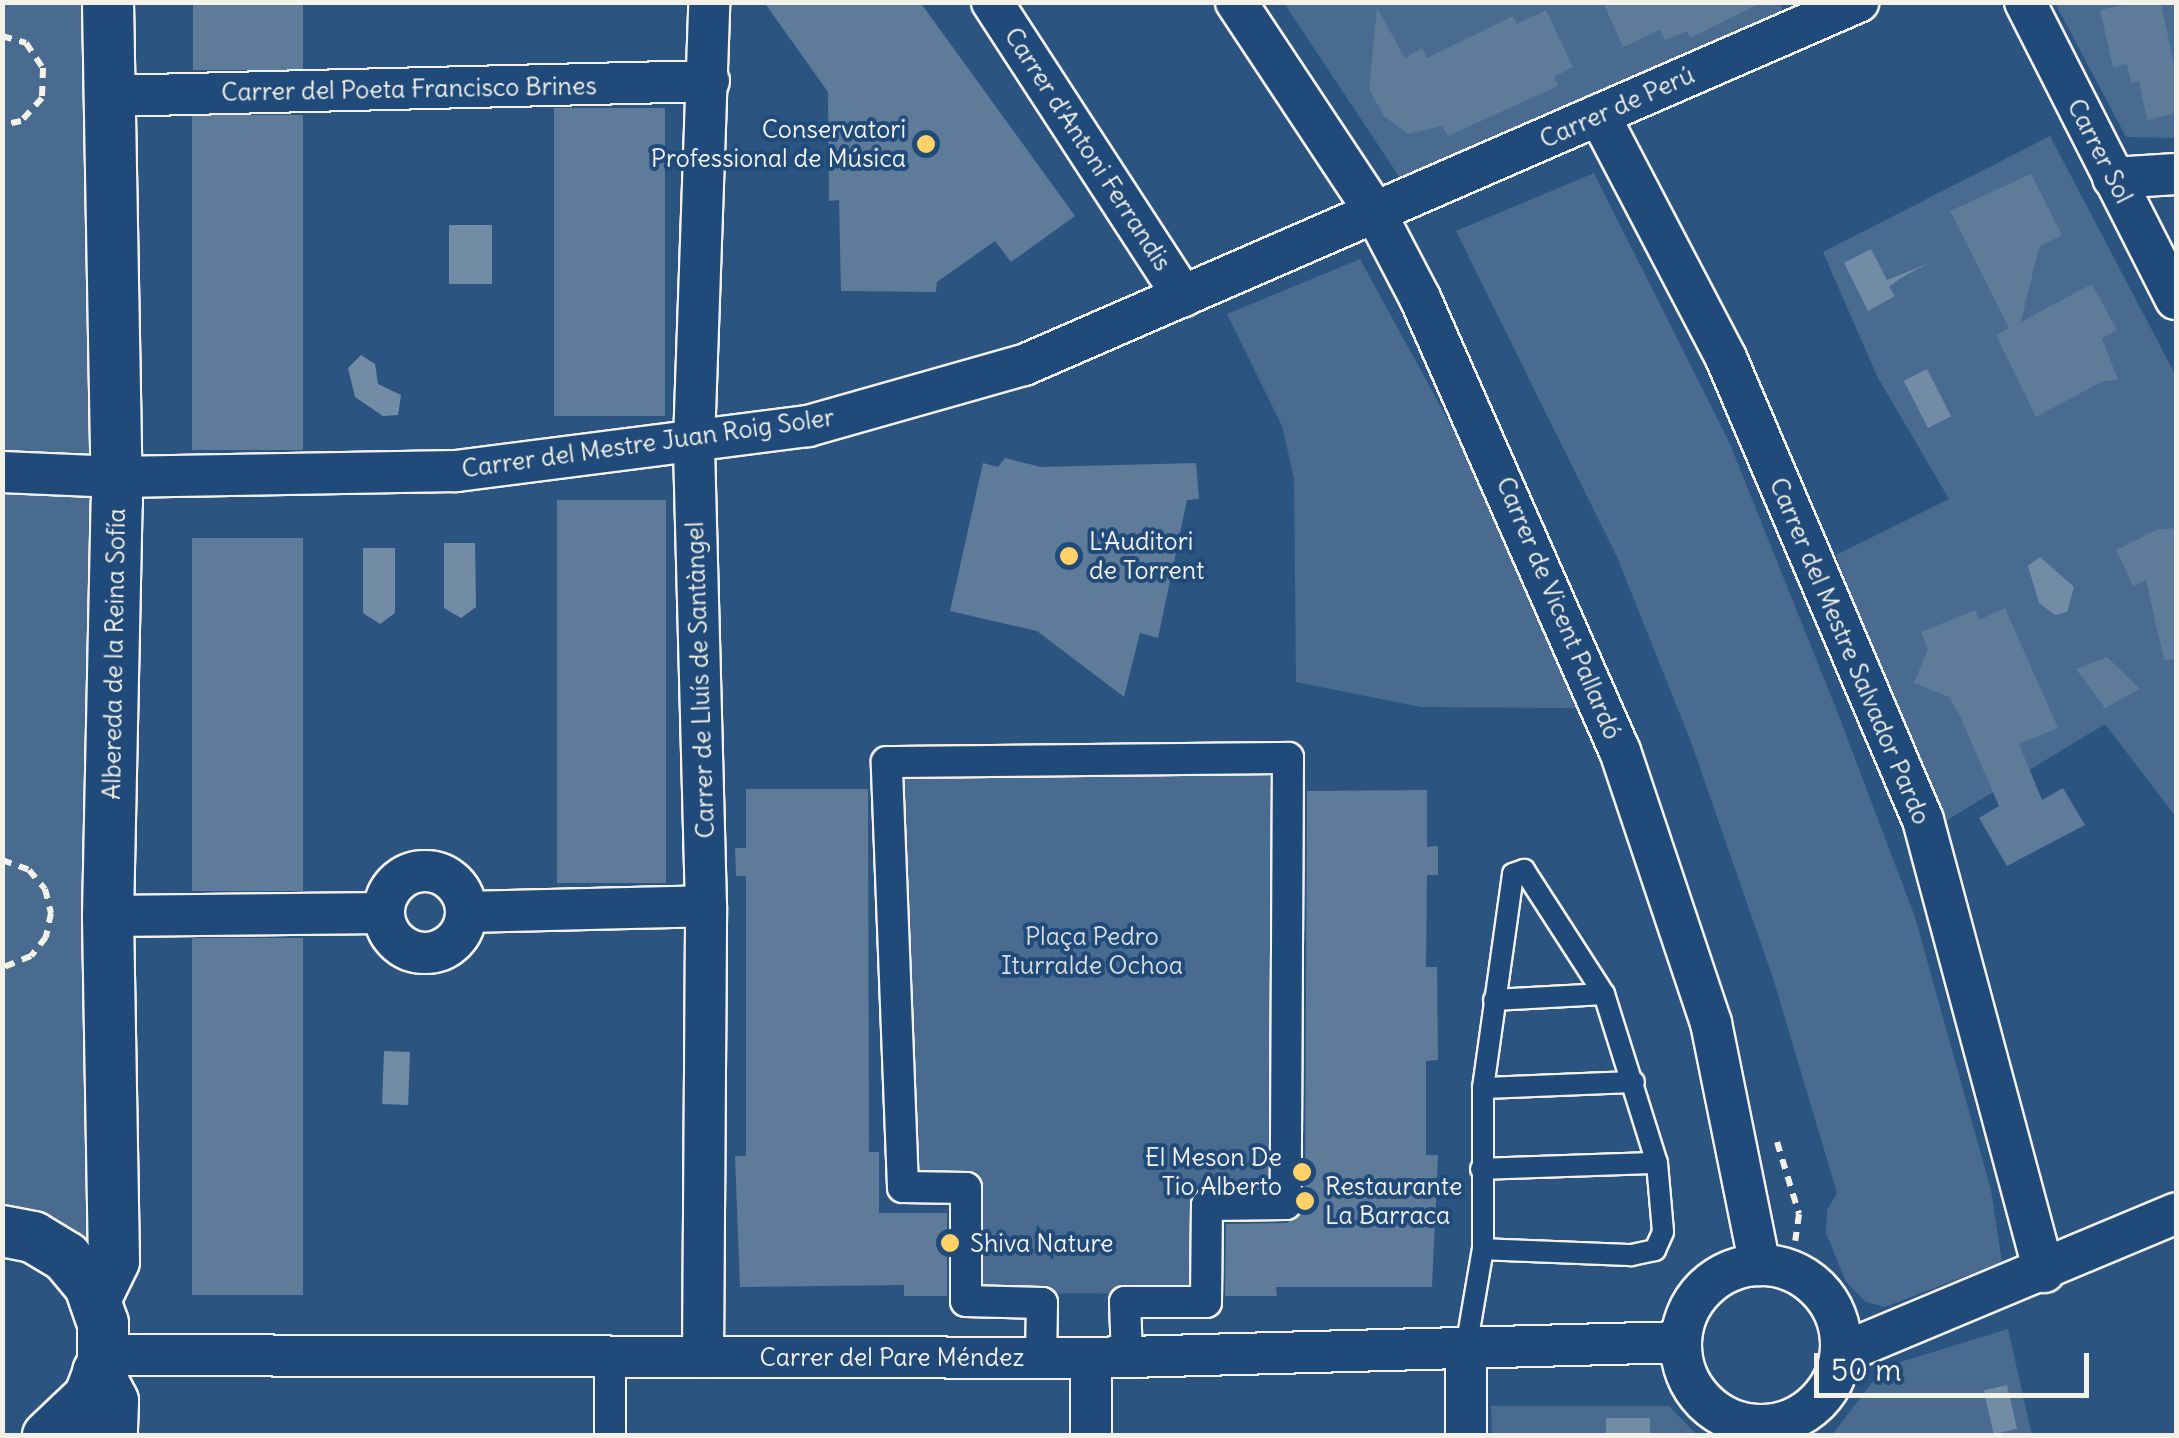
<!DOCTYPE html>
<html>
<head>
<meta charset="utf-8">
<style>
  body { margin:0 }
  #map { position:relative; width:2179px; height:1438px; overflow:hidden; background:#2c5481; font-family:Delius,sans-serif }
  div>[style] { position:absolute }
  .green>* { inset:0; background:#496b90 }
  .water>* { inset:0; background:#738ca6; transform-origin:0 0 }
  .building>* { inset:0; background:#5e7b9a; transform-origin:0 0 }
  .path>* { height:6px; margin-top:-3px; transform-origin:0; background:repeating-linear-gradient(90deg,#f4f1e8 0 10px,transparent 0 18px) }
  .roads { filter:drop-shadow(2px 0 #f4f1e8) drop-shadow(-2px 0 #f4f1e8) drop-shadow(0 2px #f4f1e8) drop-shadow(0 -2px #f4f1e8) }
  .service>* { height:20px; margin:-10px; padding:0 10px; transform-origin:10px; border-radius:10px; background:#1f4a7a }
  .pedestrian>* { height:30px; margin:-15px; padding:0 15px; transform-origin:15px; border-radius:15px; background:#1f4a7a }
  .minor>* { height:40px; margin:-20px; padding:0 20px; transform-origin:20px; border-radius:20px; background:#1f4a7a }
  .minor>.ring { margin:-20px; padding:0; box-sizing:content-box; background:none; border:40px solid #1f4a7a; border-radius:50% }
  .tertiary>* { height:50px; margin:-25px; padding:0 25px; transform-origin:25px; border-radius:25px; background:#1f4a7a }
  .dots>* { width:28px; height:28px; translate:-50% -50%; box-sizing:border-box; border:5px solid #1f4a7a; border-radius:50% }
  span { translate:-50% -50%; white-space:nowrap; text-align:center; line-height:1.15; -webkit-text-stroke:8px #1f4a7a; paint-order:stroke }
  .street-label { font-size:25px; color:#f4f1e8 }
  .poi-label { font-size:25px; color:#f4f1e8 }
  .right { translate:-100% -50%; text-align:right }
  .left { translate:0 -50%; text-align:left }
  .park-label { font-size:25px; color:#dadddb }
  .frame { position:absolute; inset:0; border:5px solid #f4f1e8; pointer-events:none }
  .scale { position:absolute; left:1814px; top:1353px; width:275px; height:45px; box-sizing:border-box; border:5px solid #f4f1e8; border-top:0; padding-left:12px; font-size:30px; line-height:35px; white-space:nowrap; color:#f4f1e8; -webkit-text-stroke:8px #1f4a7a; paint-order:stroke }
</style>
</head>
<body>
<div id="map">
  <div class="green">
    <i style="clip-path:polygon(1779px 2px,1786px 20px,1421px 184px,1400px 178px,1284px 3px)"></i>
    <i style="clip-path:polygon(2px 3px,95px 3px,113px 1253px,39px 1221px,3px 1218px)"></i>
    <i style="clip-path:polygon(2055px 3px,2176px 3px,2176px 138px,2126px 137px)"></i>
    <i style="clip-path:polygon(2050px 136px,2176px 376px,2176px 817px,2105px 724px,1939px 825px,1836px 555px,1949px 499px,1877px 376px,1823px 252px)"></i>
    <i style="clip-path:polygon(1594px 173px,1730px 444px,1837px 711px,1915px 917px,1991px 1190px,2002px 1262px,1885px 1307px,1866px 1302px,1846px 1282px,1826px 1233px,1827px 1210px,1837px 1193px,1773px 978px,1691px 742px,1617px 557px,1456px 231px)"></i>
    <i style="clip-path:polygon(1360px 259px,1455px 433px,1577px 708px,1421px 707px,1296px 682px,1294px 478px,1282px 426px,1227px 314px)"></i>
    <i style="clip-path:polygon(1281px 761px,1278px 1195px,1202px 1195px,1200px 1294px,971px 1293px,972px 1183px,913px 1180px,897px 765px)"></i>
    <i style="clip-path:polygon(2008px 1329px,2032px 1435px,1831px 1436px,1884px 1367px)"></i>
    <i style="clip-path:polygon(1491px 1406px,1669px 1406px,1697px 1435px,1492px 1435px)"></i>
  </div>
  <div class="water">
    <i style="left:449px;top:225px;width:43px;height:59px"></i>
    <i style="clip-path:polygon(1871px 249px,1887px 280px,1929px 263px,1901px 278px,1889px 287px,1895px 296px,1868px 311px,1844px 263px)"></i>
    <i style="clip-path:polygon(361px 355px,375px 364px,378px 384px,401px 395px,398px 415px,383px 416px,355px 397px,348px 368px)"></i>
    <i style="left:1927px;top:369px;width:53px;height:26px;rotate:63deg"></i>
    <i style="clip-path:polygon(444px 543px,475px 543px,476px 607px,461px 618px,444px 608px)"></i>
    <i style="clip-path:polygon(363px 548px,395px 548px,395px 613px,380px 624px,363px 613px)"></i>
    <i style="clip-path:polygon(2040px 557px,2074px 587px,2067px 612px,2055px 615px,2039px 603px,2028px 566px)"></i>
    <i style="left:384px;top:1051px;width:26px;height:53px;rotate:2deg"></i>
    <i style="left:2007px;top:1385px;width:45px;height:24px;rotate:77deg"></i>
    <i style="left:1606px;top:1418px;width:44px;height:17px"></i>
  </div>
  <div class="building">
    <i style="left:193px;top:2px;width:110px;height:68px"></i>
    <i style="clip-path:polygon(764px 2px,920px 2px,1075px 216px,1011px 262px,995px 241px,937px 282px,936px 292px,841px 291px,839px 200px,829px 201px,828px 92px)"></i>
    <i style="clip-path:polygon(1603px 2px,1763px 2px,1690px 38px,1687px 31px,1665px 40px,1660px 30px,1623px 47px)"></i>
    <i style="clip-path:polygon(2135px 2px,2161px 2px,2176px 76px,2176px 113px,2147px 120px,2139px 81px,2131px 83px,2127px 64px,2113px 67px,2100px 10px)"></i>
    <i style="clip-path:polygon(1377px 8px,1405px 58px,1422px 48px,1427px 58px,1513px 16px,1517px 24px,1546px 10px,1573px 67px,1554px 77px,1558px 86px,1448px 136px,1442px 126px,1408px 134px,1384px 116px,1369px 89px)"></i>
    <i style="left:665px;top:108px;width:308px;height:111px;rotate:90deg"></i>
    <i style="left:303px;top:115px;width:335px;height:111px;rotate:90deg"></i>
    <i style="clip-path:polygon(2031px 174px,2062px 235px,2039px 247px,2021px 322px,2092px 284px,2117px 330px,2102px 338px,2118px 380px,2103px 381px,2036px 417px,1996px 335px,2009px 328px,1950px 211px)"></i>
    <i style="clip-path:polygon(1005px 458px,1041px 467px,1196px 463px,1199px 499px,1187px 500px,1158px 638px,1140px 633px,1124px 697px,1037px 631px,950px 611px,983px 463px,998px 467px)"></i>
    <i style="left:666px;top:500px;width:383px;height:109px;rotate:90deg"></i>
    <i style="clip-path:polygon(2176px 528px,2176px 659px,2164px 660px,2146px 580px,2133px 586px,2116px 550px,2156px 530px)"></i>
    <i style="left:192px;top:538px;width:111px;height:353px"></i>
    <i style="clip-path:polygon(2005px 608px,2058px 728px,2019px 744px,2042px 800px,2063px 788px,2085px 825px,2007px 866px,1979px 818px,1999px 806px,1960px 716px,1949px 697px,1914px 683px,1928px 649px,1921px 632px,1975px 610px,1979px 620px)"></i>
    <i style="clip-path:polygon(2107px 657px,2140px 689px,2105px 708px,2076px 669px)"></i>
    <i style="clip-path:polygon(746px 789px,868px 789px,869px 1152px,879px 1152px,879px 1213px,947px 1213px,947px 1296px,904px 1296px,904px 1285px,740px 1287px,735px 1156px,746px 1156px,746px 876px,736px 876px,735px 848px,746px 848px)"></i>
    <i style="clip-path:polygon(1427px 790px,1427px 847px,1438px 846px,1438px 875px,1427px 875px,1426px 967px,1437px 967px,1438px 1060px,1426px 1061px,1426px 1155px,1438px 1155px,1432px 1287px,1276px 1287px,1277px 1296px,1225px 1296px,1226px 1224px,1287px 1223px,1305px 1205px,1307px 791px)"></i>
    <i style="left:303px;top:938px;width:357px;height:111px;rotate:90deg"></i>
  </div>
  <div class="path">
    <i style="left:2px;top:36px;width:25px;rotate:16deg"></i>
    <i style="left:26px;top:43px;width:30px;rotate:56deg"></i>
    <i style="left:43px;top:68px;width:30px;rotate:92deg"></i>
    <i style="left:42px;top:98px;width:31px;rotate:132deg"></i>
    <i style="left:21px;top:121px;width:19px;rotate:168deg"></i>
    <i style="left:2px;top:860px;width:29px;rotate:20deg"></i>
    <i style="left:29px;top:870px;width:25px;rotate:50deg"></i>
    <i style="left:45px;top:889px;width:25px;rotate:76deg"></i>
    <i style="left:51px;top:913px;width:25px;rotate:102deg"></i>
    <i style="left:46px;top:937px;width:24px;rotate:128deg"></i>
    <i style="left:31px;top:956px;width:31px;rotate:158deg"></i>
    <i style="left:1777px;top:1142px;width:75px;rotate:73deg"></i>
    <i style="left:1799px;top:1214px;width:27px;rotate:98deg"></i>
  </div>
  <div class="roads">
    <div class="service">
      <i style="left:1494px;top:1000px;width:110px;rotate:-3.1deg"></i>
      <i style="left:1483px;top:1088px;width:151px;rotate:-2.3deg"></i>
      <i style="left:1481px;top:1169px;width:176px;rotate:-2deg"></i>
      <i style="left:1466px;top:1348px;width:100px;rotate:-80.3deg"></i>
      <i style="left:1483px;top:1249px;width:161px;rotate:-90deg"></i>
      <i style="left:1483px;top:1088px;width:216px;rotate:-82deg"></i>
      <i style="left:1513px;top:874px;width:12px;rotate:-20deg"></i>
      <i style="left:1524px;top:870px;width:148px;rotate:57.2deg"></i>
      <i style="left:1604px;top:994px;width:177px;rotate:72.6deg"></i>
      <i style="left:1657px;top:1163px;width:69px;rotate:85deg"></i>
      <i style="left:1663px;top:1232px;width:20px;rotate:114deg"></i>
      <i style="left:1655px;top:1250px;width:25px;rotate:168deg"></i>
      <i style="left:1631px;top:1255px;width:148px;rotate:-177.7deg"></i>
    </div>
    <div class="pedestrian">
      <i style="left:610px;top:1355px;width:81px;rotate:90deg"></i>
      <i style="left:1041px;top:1357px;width:54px;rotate:-88.9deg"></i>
      <i style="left:1042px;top:1303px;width:76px;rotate:-178.5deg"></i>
      <i style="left:966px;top:1301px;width:113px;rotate:-90deg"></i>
      <i style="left:966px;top:1188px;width:63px;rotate:-179.1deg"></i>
      <i style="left:903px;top:1187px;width:425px;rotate:-92.2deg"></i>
      <i style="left:887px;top:762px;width:401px;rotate:-0.6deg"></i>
      <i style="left:1288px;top:758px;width:446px;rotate:90.3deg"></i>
      <i style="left:1286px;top:1204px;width:79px;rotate:179.3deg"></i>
      <i style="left:1207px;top:1205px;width:97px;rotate:90.6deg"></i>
      <i style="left:1206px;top:1302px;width:81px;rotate:180deg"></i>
      <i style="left:1125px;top:1302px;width:55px;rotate:87.9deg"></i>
    </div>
    <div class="minor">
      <i style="left:992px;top:2px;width:351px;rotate:57deg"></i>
      <i style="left:1236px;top:2px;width:252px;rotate:56.5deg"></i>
      <i style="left:1375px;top:212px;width:97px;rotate:62.4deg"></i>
      <i style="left:1420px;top:298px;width:495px;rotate:66.2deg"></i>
      <i style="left:1620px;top:751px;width:287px;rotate:71.5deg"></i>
      <i style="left:1711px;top:1023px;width:247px;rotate:78.6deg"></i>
      <i style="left:2025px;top:2px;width:333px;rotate:63.1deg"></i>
      <i style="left:109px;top:96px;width:600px;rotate:-1.43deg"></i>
      <i style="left:1599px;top:115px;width:274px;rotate:62.4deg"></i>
      <i style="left:1726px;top:358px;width:502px;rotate:66.91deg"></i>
      <i style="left:1923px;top:820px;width:468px;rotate:75deg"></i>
      <i style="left:2113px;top:178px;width:63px;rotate:-3.6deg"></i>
      <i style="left:2px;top:472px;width:115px;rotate:2.5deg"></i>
      <i style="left:117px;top:477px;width:339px;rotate:-1deg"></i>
      <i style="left:456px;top:471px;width:355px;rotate:-7.3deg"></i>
      <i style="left:808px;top:426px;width:224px;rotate:-15.8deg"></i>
      <i style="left:1024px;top:365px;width:910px;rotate:-23.52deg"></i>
      <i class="ring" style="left:384px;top:871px;width:42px;height:42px"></i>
      <i style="left:466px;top:912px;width:240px;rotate:-1.4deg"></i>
      <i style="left:108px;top:916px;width:275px;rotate:-0.6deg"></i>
      <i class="ring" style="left:1681px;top:1265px;width:120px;height:120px"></i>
      <i style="left:1842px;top:1353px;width:362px;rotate:-22.7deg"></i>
      <i style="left:103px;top:1355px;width:988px;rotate:0.17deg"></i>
      <i style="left:1091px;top:1358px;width:590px;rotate:-1.55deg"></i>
      <i style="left:703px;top:1357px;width:451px;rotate:-89.6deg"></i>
      <i style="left:706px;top:906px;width:464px;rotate:-91.5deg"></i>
      <i style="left:694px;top:442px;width:440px;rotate:-88deg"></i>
      <i style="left:1091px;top:1358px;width:78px;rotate:90deg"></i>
      <i style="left:1466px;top:1436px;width:88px;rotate:-90deg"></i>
    </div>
    <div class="tertiary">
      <i style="left:2px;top:1231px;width:32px;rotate:11deg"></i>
      <i style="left:33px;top:1237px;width:39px;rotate:31deg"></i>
      <i style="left:66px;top:1257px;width:38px;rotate:50deg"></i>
      <i style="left:90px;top:1286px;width:39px;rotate:71deg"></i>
      <i style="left:103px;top:1323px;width:38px;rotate:90deg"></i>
      <i style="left:103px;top:1361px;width:39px;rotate:111deg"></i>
      <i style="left:89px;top:1397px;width:57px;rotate:136.4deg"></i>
      <i style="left:95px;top:1300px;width:43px;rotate:-64deg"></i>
      <i style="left:114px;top:1261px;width:345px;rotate:-91deg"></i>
      <i style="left:108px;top:916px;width:413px;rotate:-88.8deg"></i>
      <i style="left:117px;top:503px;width:501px;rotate:-91.03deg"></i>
      <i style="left:98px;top:1372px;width:33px;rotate:63deg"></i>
      <i style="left:113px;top:1401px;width:35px;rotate:92deg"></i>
    </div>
  </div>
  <div class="dots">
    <i style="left:926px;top:144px;background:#ffd166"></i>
    <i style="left:1069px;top:556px;background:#ffd166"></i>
    <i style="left:1302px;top:1172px;background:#ffd166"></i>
    <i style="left:1305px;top:1201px;background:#ffd166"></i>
    <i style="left:950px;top:1243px;background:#ffd166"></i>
  </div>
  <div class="street-label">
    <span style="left:409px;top:89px;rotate:-1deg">Carrer del Poeta Francisco Brines</span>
    <span style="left:1617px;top:107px;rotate:-24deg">Carrer de Perú</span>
    <span style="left:1088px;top:149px;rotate:57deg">Carrer d'Antoni Ferrandis</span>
    <span style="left:2100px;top:151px;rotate:63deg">Carrer Sol</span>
    <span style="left:648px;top:443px;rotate:-8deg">Carrer del Mestre Juan Roig Soler</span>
    <span style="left:1559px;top:608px;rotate:67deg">Carrer de Vicent Pallardó</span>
    <span style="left:1850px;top:651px;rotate:67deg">Carrer del Mestre Salvador Pardo</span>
    <span style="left:114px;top:654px;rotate:-89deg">Albereda de la Reina Sofía</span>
    <span style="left:700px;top:680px;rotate:-92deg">Carrer de Lluís de Santàngel</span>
    <span style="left:892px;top:1357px">Carrer del Pare Méndez</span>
  </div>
  <div class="poi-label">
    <span class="right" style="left:906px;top:144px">Conservatori<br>Professional de Música</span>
    <span class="left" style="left:1089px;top:556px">L'Auditori<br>de Torrent</span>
    <span class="right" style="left:1282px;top:1172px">El Meson De<br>Tio Alberto</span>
    <span class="left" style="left:1325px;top:1201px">Restaurante<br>La Barraca</span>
    <span class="left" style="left:970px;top:1243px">Shiva Nature</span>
  </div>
  <div class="park-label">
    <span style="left:1092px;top:951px">Plaça Pedro<br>Iturralde Ochoa</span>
  </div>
  <div class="frame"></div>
  <div class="scale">50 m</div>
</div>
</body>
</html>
